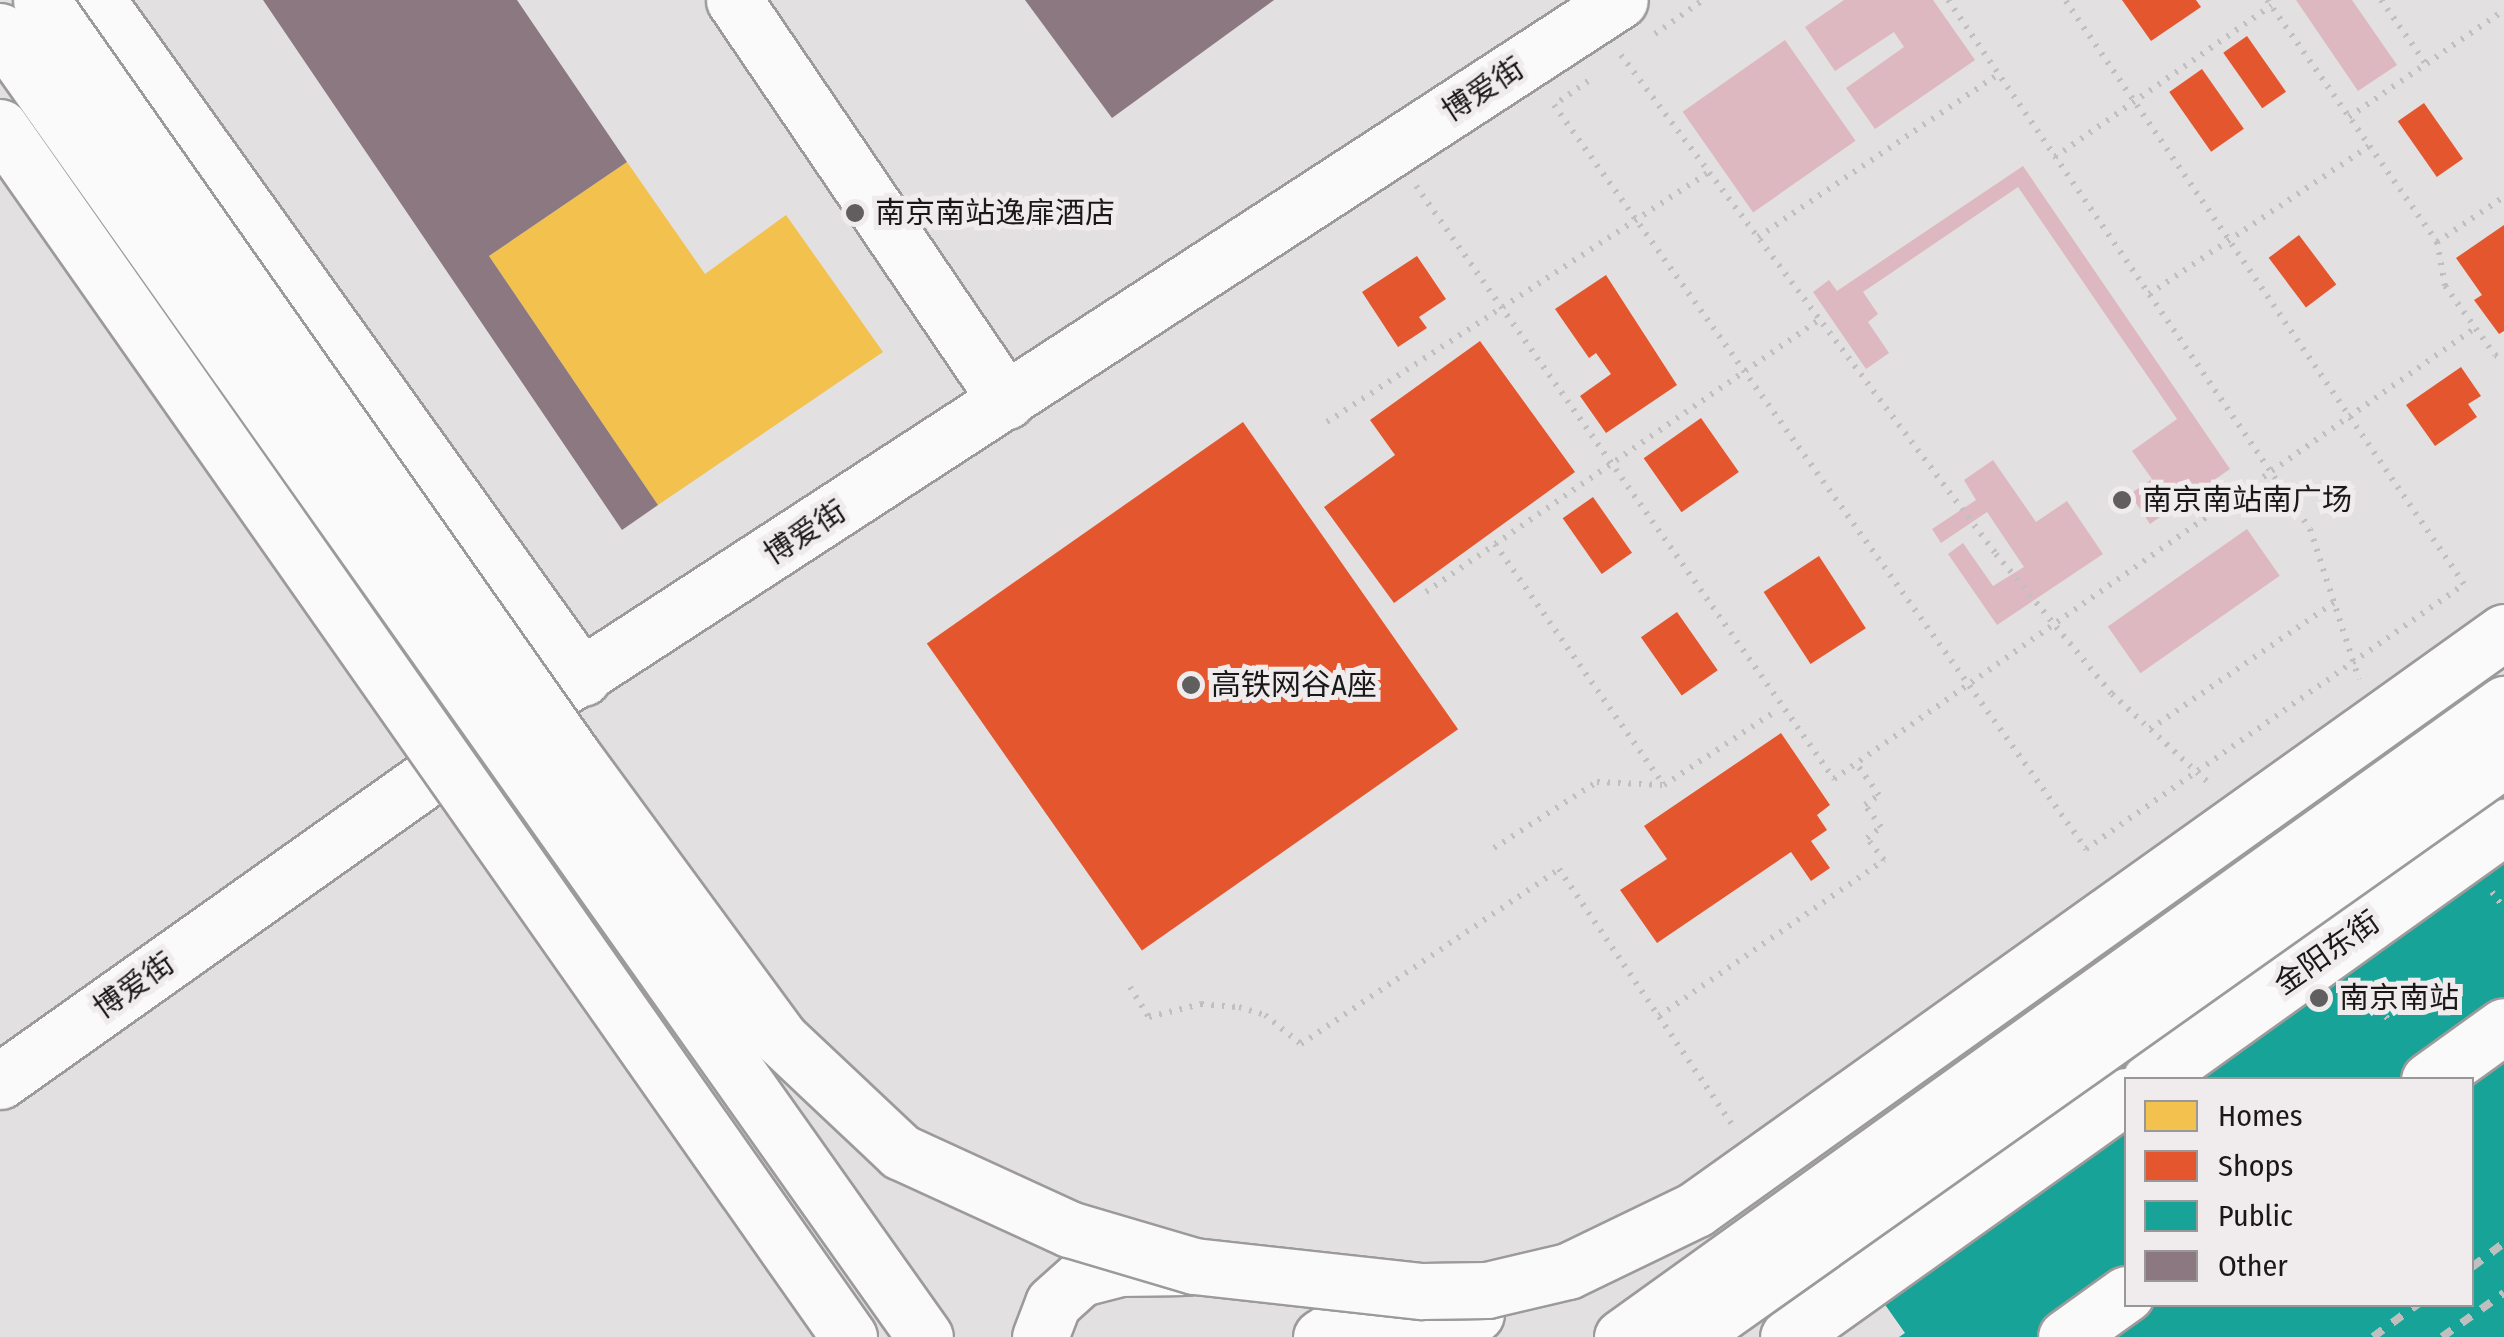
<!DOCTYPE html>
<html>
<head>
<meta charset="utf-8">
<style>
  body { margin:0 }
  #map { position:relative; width:2504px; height:1337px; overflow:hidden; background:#e2e0e0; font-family:"Fira Sans Condensed","Noto Sans SC",sans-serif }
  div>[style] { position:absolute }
  .green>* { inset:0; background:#deb8c0; transform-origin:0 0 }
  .homes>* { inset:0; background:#f2c14e }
  .shops>* { inset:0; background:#e4572e; transform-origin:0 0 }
  .public>* { inset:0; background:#17a398 }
  .building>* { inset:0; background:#8b7880 }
  .path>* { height:6px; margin-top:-3px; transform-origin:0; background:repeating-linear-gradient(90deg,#c1c0c0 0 2.5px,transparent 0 10.5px) }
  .roads { filter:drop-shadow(2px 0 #9c9a9a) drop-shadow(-2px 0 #9c9a9a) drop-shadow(0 2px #9c9a9a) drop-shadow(0 -2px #9c9a9a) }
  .minor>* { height:55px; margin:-27.5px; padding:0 27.5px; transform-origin:27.5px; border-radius:27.5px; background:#fbfafa }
  .major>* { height:55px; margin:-27.5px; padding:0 27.5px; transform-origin:27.5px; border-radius:27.5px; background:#fbfafa }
  .rail>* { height:8px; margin-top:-4px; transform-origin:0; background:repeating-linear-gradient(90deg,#c0bfbf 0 12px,transparent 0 24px) }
  .bridges { filter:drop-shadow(2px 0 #9c9a9a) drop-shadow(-2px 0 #9c9a9a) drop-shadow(0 2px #9c9a9a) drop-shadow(0 -2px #9c9a9a) }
  .major-bridge>* { height:55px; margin:-27.5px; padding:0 27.5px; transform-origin:27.5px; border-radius:27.5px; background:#fbfafa }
  .dots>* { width:28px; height:28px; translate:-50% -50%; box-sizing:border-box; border:5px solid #f0eced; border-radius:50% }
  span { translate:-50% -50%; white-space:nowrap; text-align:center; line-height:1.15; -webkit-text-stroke:10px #f0eced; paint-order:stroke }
  .street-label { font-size:30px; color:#1a1819 }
  .poi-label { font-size:30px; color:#1a1819 }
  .left { translate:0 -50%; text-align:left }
  .legend { position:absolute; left:2124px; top:1077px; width:350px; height:230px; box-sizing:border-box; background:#f0eced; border:2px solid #9a9798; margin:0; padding:12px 18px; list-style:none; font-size:30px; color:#1a1819 }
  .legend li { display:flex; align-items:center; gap:20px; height:50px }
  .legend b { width:50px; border:2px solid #9a9798 }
</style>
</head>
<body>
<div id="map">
  <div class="green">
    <i style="clip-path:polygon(1844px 0,1933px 0,1975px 60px,1875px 129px,1846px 88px,1904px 47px,1894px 32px,1835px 71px,1805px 27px)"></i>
    <i style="clip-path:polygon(2296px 0,2352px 0,2397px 65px,2358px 91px)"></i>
    <i style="left:1785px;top:40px;width:123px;height:125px;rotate:55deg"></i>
    <i style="clip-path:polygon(2023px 166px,2230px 469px,2150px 524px,2130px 494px,2152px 479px,2132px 451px,2177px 419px,2018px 187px,1863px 292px,1878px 314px,1868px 322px,1889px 353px,1866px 369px,1813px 292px,1829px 280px,1837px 291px)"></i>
    <i style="clip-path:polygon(1993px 460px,2036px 522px,2067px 501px,2103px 554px,1997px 625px,1948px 554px,1963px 543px,1993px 586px,2024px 567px,1987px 512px,1941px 543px,1932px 529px,1976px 500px,1964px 480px)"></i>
    <i style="left:2247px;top:529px;width:57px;height:170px;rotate:55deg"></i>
  </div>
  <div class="homes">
    <i style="clip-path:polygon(627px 162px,705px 274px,786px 215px,883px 352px,658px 505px,489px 256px)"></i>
  </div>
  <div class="shops">
    <i style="clip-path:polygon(2122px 0,2196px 0,2201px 7px,2151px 41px)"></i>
    <i style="left:2247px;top:36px;width:68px;height:29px;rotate:55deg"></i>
    <i style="left:2202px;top:69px;width:73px;height:40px;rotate:55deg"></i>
    <i style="left:2424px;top:103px;width:68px;height:32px;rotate:55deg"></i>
    <i style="clip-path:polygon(2504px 225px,2504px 331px,2499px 334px,2474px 300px,2482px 295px,2456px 258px)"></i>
    <i style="left:2299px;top:235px;width:62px;height:38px;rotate:53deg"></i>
    <i style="clip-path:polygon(1417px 256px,1446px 299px,1419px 317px,1427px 328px,1398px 347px,1362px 292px)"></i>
    <i style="clip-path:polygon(1606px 275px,1677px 385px,1606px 433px,1580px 396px,1611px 374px,1596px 353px,1589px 358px,1555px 309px)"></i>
    <i style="clip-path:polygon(1480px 341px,1575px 472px,1394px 603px,1324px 507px,1395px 455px,1370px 420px)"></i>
    <i style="clip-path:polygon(2461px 367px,2481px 396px,2468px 404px,2477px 417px,2435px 446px,2406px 405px)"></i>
    <i style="left:1701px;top:418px;width:66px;height:70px;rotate:55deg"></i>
    <i style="left:1243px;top:422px;width:375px;height:386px;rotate:55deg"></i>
    <i style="left:1593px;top:497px;width:68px;height:37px;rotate:55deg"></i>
    <i style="left:1819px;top:556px;width:86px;height:66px;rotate:57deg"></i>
    <i style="left:1677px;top:612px;width:71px;height:44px;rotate:55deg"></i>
    <i style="clip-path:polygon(1781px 733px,1830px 805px,1817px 815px,1827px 830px,1811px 841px,1830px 868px,1811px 881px,1791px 852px,1657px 943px,1620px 890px,1667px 859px,1644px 826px)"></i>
  </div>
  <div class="public">
    <i style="clip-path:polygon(evenodd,2504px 735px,2504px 1337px,1899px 1337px,1905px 1333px,1824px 1218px,2504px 735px,2126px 1080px,2472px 1080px,2472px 1304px,2126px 1304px,2126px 1080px)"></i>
  </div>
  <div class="building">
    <i style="clip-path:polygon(263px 0,517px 0,627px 162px,489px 256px,658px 505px,622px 530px)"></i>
    <i style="clip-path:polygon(1025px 0,1274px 0,1112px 118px)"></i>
  </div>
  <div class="path">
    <i style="left:1948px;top:0;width:641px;rotate:55.62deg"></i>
    <i style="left:2310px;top:529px;width:158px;rotate:71.9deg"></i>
    <i style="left:2267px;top:0;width:296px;rotate:54.9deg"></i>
    <i style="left:2437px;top:242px;width:45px;rotate:79.7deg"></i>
    <i style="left:2445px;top:286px;width:85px;rotate:54.1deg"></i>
    <i style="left:2495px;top:355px;width:10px;rotate:29deg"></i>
    <i style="left:2381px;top:0;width:78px;rotate:54.9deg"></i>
    <i style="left:1655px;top:34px;width:59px;rotate:-35.3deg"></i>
    <i style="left:1621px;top:55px;width:624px;rotate:53.08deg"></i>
    <i style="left:1996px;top:554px;width:182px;rotate:50.4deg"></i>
    <i style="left:2112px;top:694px;width:136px;rotate:42.6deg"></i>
    <i style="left:1588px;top:81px;width:42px;rotate:144.8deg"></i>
    <i style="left:1554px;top:105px;width:915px;rotate:54.43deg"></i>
    <i style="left:2086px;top:849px;width:462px;rotate:-35deg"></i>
    <i style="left:2464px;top:584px;width:707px;rotate:-124.34deg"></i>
    <i style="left:2349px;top:117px;width:188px;rotate:-34.6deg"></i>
    <i style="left:2055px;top:157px;width:264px;rotate:-35deg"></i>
    <i style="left:1416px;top:186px;width:726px;rotate:54.82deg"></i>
    <i style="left:1834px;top:779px;width:784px;rotate:-35.13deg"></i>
    <i style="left:1758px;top:237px;width:291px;rotate:-34.1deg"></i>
    <i style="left:2437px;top:242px;width:81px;rotate:-33.9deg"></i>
    <i style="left:2149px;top:294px;width:265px;rotate:-33.9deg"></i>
    <i style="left:1327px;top:422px;width:457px;rotate:-33.2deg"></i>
    <i style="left:1495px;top:544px;width:293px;rotate:55deg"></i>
    <i style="left:1426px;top:592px;width:479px;rotate:-34.7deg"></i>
    <i style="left:2150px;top:729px;width:224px;rotate:-34.5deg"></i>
    <i style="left:1494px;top:848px;width:122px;rotate:-32.7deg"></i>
    <i style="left:1597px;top:782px;width:67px;rotate:2.6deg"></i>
    <i style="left:1664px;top:785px;width:134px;rotate:-33.5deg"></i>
    <i style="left:2492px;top:892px;width:20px;rotate:53deg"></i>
    <i style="left:2362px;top:982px;width:52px;rotate:55.1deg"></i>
    <i style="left:1130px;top:987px;width:36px;rotate:58deg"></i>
    <i style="left:1149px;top:1017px;width:54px;rotate:-14deg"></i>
    <i style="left:1201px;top:1004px;width:38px;rotate:5deg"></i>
    <i style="left:1239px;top:1007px;width:27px;rotate:17deg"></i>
    <i style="left:1265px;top:1015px;width:46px;rotate:38.9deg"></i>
    <i style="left:1301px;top:1044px;width:312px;rotate:-34.1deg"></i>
    <i style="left:1559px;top:869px;width:314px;rotate:55.9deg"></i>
    <i style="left:1659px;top:1016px;width:274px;rotate:-34.7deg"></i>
    <i style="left:1884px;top:860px;width:28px;rotate:-128deg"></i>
    <i style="left:1867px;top:838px;width:18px;rotate:-38deg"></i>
    <i style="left:1881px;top:827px;width:27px;rotate:-126deg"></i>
    <i style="left:1865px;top:805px;width:17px;rotate:-36deg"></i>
    <i style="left:1879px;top:795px;width:39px;rotate:-126deg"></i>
  </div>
  <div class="roads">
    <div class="minor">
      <i style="left:97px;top:0;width:834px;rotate:54.37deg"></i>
      <i style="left:734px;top:0;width:485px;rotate:55.8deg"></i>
      <i style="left:2150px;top:1080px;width:435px;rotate:-35.6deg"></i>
      <i style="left:1788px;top:1337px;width:415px;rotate:-35.5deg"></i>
    </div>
    <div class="major">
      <i style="left:0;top:1081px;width:572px;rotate:-35.33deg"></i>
      <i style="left:467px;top:750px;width:1375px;rotate:-33.04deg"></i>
      <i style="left:1040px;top:1337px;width:36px;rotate:-69deg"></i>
      <i style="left:1053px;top:1303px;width:38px;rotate:-42deg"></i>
      <i style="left:1081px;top:1278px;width:40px;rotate:-14.4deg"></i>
      <i style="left:1120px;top:1268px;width:66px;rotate:-0.9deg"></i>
      <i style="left:1321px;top:1337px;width:27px;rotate:-33deg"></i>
      <i style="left:1344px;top:1322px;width:34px;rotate:-8deg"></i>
      <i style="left:1378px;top:1317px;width:98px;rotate:-1.8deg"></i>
      <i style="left:2066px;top:1337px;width:74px;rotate:-35.6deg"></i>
    </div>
  </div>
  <div class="rail">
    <i style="left:2472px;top:1267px;width:40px;rotate:-37deg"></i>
    <i style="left:2373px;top:1337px;width:56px;rotate:-36.3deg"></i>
    <i style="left:2442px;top:1337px;width:76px;rotate:-35.4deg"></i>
  </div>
  <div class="bridges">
    <div class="major-bridge">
      <i style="left:41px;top:0;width:929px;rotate:54.86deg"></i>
      <i style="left:576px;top:760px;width:345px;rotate:53.7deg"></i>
      <i style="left:780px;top:1038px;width:166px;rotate:43.3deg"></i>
      <i style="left:901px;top:1152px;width:185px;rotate:24.6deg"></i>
      <i style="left:1069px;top:1229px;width:130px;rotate:16.5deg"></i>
      <i style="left:1194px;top:1266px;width:229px;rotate:6.3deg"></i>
      <i style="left:1422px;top:1291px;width:65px;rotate:-0.9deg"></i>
      <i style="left:1487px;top:1290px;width:83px;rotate:-13.2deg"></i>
      <i style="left:1568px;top:1271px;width:142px;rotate:-25.8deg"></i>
      <i style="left:1696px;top:1209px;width:993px;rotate:-35.53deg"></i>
      <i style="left:0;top:31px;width:1600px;rotate:54.69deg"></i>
      <i style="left:0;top:127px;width:1478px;rotate:54.94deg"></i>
      <i style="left:2429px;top:1080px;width:92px;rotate:-35.8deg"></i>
      <i style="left:1622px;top:1337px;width:1086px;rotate:-35.67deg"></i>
      <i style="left:1688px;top:1337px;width:1000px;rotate:-35.31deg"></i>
    </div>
  </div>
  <div class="dots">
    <i style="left:855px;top:213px;background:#605e5f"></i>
    <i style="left:2122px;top:500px;background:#605e5f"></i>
    <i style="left:1191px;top:685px;background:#605e5f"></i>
    <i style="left:2319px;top:998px;background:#605e5f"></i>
  </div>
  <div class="street-label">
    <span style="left:1483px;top:90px;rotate:-33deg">博爱街</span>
    <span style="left:805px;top:533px;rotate:-33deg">博爱街</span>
    <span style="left:2327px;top:953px;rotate:-35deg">金阳东街</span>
    <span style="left:134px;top:986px;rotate:-35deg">博爱街</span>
  </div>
  <div class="poi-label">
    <span class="left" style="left:875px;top:213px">南京南站逸扉酒店</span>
    <span class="left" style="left:2142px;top:500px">南京南站南广场</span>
    <span class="left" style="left:1211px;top:685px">高铁网谷A座</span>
    <span class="left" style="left:2339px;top:998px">南京南站</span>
  </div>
  <ul class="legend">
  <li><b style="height:28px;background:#f2c14e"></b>Homes</li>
  <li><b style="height:28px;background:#e4572e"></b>Shops</li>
  <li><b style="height:28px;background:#17a398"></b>Public</li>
  <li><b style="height:28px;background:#8b7880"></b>Other</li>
  </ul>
</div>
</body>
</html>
